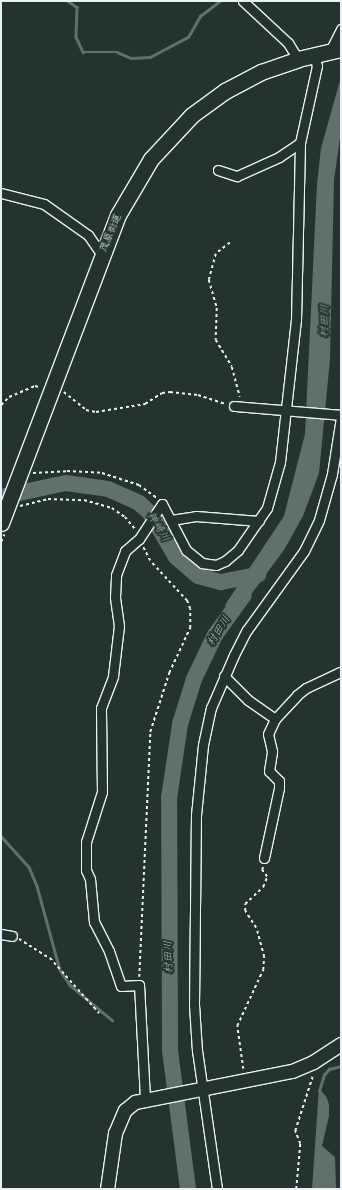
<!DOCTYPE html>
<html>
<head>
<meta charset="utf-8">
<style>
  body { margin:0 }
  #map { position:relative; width:342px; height:1190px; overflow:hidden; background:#26332d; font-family:"Balsamiq Sans","Klee One",sans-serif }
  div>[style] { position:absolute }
  .water>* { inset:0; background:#636f6d }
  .stream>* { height:2.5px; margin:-1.25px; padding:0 1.25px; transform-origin:1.25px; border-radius:1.25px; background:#636f6d }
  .river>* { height:16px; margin:-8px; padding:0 8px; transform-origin:8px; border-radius:8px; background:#636f6d }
  .path>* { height:1.5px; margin-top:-0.75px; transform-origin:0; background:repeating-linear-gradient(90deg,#e8f1f8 0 3px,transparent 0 6px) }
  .roads { filter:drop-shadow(1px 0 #e8f1f8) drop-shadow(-1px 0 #e8f1f8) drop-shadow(0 1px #e8f1f8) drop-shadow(0 -1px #e8f1f8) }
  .street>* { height:9px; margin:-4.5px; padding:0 4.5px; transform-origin:4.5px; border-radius:4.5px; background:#26332d }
  .secondary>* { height:13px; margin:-6.5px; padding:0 6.5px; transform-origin:6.5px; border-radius:6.5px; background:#26332d }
  .primary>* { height:15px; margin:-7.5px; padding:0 7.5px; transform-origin:7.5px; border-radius:7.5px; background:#26332d }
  span { translate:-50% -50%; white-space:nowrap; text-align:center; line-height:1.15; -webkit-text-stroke:4px #26332d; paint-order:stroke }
  .street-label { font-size:10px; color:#e8f1f8 }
  .water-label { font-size:11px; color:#b3bdc0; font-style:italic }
  .frame { position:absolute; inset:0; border:2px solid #e8f1f8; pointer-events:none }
</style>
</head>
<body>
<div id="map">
  <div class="water">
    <i style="clip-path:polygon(341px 77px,341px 131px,334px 180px,330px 359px,319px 473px,303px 516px,284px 550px,235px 616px,225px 605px,284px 516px,305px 434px,317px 184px,321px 148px)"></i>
    <i style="clip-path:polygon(319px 1088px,327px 1098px,329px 1105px,329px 1116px,322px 1146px,335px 1157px,336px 1189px,312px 1189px)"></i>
  </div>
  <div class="stream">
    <i style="left:68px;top:1px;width:11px;rotate:34deg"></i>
    <i style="left:77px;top:7px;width:30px;rotate:92deg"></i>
    <i style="left:76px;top:37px;width:17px;rotate:65deg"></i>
    <i style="left:83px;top:52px;width:34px"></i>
    <i style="left:117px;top:52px;width:15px;rotate:23deg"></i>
    <i style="left:131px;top:58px;width:19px;rotate:-3deg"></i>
    <i style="left:150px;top:57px;width:43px;rotate:-27.8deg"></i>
    <i style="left:188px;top:37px;width:24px;rotate:-60deg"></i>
    <i style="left:200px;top:16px;width:25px;rotate:-37deg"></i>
    <i style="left:1px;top:836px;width:42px;rotate:47.9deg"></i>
    <i style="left:29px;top:867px;width:21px;rotate:67deg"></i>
    <i style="left:37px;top:886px;width:87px;rotate:74.7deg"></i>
    <i style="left:60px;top:970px;width:18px;rotate:56deg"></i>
    <i style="left:70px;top:985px;width:55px;rotate:39.8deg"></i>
    <i style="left:319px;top:1091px;width:17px;rotate:-73deg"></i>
    <i style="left:324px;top:1075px;width:8px;rotate:-50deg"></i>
    <i style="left:329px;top:1069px;width:12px;rotate:-14deg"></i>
  </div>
  <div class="river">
    <i style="left:1px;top:497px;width:66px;rotate:-12.2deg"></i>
    <i style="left:66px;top:483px;width:42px;rotate:8.1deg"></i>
    <i style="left:108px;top:489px;width:34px;rotate:24deg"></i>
    <i style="left:139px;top:503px;width:15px;rotate:42deg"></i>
    <i style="left:150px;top:513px;width:51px;rotate:59.4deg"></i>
    <i style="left:176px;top:557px;width:29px;rotate:41deg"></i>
    <i style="left:198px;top:576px;width:24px;rotate:15deg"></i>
    <i style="left:221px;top:582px;width:38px;rotate:-11deg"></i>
    <i style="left:188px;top:1189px;width:139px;rotate:-97.4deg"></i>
    <i style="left:170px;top:1051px;width:253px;rotate:-90.2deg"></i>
    <i style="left:169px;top:798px;width:75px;rotate:-81.5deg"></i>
    <i style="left:180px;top:724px;width:47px;rotate:-72.7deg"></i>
    <i style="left:194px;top:679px;width:49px;rotate:-64.5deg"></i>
    <i style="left:215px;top:635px;width:49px;rotate:-54.1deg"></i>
  </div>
  <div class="path">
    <i style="left:230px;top:243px;width:18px;rotate:142deg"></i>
    <i style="left:216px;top:254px;width:27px;rotate:105deg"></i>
    <i style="left:209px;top:280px;width:29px;rotate:74deg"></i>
    <i style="left:217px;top:308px;width:32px;rotate:92deg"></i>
    <i style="left:216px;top:340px;width:31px;rotate:59deg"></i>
    <i style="left:232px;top:367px;width:31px;rotate:75deg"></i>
    <i style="left:64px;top:392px;width:28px;rotate:39deg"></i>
    <i style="left:86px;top:410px;width:10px;rotate:11deg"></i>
    <i style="left:96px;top:412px;width:50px;rotate:-9.3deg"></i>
    <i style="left:145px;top:404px;width:20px;rotate:-33deg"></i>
    <i style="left:162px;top:393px;width:8px;rotate:-7deg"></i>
    <i style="left:170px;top:392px;width:28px;rotate:6deg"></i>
    <i style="left:198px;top:395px;width:29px;rotate:18deg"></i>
    <i style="left:1px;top:405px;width:11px;rotate:-45deg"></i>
    <i style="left:9px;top:397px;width:28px;rotate:-23deg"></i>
    <i style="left:35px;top:386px;width:4px;rotate:14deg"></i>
    <i style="left:33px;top:473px;width:34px;rotate:-3deg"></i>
    <i style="left:67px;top:471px;width:35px;rotate:3deg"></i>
    <i style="left:102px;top:473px;width:39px;rotate:18deg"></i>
    <i style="left:139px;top:485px;width:22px;rotate:36deg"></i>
    <i style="left:20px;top:506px;width:29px;rotate:-14deg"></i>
    <i style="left:48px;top:499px;width:36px;rotate:2deg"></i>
    <i style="left:84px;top:500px;width:29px;rotate:16deg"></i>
    <i style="left:112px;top:508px;width:16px;rotate:35deg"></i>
    <i style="left:125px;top:517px;width:16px;rotate:50deg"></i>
    <i style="left:1px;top:542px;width:8px;rotate:-67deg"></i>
    <i style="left:19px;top:939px;width:36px;rotate:32deg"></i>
    <i style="left:50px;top:958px;width:74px;rotate:48.3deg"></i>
    <i style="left:139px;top:977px;width:245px;rotate:-87.4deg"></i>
    <i style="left:150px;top:732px;width:62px;rotate:-72.1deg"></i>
    <i style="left:169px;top:673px;width:50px;rotate:-65deg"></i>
    <i style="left:190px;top:628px;width:19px;rotate:-90deg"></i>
    <i style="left:190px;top:609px;width:9px;rotate:-111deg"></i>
    <i style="left:187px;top:601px;width:54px;rotate:-132.8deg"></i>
    <i style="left:150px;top:561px;width:16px;rotate:-117deg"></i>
    <i style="left:243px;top:1069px;width:43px;rotate:-97.9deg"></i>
    <i style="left:237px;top:1026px;width:62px;rotate:-65.1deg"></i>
    <i style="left:263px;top:970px;width:13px;rotate:-86deg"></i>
    <i style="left:264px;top:957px;width:30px;rotate:-105deg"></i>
    <i style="left:256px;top:928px;width:20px;rotate:-123deg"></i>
    <i style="left:245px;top:911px;width:7px;rotate:-90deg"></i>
    <i style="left:245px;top:904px;width:25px;rotate:-43deg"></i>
    <i style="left:263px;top:887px;width:11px;rotate:-68deg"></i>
    <i style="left:267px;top:877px;width:9px;rotate:-126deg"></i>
    <i style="left:262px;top:870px;width:4px;rotate:-76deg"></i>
    <i style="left:296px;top:1189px;width:45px;rotate:-84.9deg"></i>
    <i style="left:300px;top:1144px;width:14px;rotate:-111deg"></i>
    <i style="left:295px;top:1131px;width:59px;rotate:-72.2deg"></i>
  </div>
  <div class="roads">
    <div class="street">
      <i style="left:243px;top:1px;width:62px;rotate:43deg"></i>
      <i style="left:288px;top:43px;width:19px;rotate:58deg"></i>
      <i style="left:330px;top:51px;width:25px;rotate:-63deg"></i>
      <i style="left:218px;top:170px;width:20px;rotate:18deg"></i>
      <i style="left:237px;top:176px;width:46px;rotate:-24.3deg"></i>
      <i style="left:279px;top:157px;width:25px;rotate:-34deg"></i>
      <i style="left:1px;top:193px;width:44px;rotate:14.3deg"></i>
      <i style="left:44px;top:204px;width:54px;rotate:35.2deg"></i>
      <i style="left:88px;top:235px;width:24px;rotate:55deg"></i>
      <i style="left:234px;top:406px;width:107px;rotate:4.8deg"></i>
      <i style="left:171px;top:520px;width:25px;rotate:-9deg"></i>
      <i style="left:196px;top:516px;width:63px;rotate:4.5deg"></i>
      <i style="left:224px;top:676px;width:34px;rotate:45deg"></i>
      <i style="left:248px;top:700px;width:33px;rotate:35deg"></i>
      <i style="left:264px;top:858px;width:72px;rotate:-77.9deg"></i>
      <i style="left:279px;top:788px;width:7px;rotate:-90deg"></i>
      <i style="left:279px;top:781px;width:14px;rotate:-135deg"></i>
      <i style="left:269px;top:771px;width:20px;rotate:-81deg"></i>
      <i style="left:272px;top:751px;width:17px;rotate:-103deg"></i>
      <i style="left:268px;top:734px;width:17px;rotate:-65deg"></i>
      <i style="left:275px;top:719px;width:33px;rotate:-47deg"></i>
      <i style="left:297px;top:695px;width:11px;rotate:-38deg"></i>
      <i style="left:306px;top:688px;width:38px;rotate:-25deg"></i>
      <i style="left:1px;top:934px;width:11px;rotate:10deg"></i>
      <i style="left:145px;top:1099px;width:114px;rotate:-93deg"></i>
      <i style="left:139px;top:985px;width:18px;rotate:177deg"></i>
      <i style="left:121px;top:986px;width:37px;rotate:-109deg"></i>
      <i style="left:109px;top:951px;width:33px;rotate:-117deg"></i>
      <i style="left:94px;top:922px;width:43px;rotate:-95.3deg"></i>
      <i style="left:90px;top:879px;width:10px;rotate:-114deg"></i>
      <i style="left:86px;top:870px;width:28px;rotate:-90deg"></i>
      <i style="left:86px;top:842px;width:52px;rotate:-72.3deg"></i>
      <i style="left:102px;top:792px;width:84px;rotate:-90.7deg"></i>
      <i style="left:101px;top:708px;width:34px;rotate:-69deg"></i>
      <i style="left:113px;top:676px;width:50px;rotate:-83.2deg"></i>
      <i style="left:119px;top:626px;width:29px;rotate:-98deg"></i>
      <i style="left:115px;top:597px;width:22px;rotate:-87deg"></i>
      <i style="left:116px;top:575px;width:26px;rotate:-69deg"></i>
      <i style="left:125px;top:551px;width:18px;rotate:-41deg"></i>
      <i style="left:139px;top:539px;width:42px;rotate:-56.7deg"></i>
      <i style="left:162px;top:504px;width:52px;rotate:62.4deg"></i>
      <i style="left:186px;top:550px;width:21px;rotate:39deg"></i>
      <i style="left:202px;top:563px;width:14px;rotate:8deg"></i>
      <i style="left:216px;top:565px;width:10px;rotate:-24deg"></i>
      <i style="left:225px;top:561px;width:17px;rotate:-40deg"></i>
      <i style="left:238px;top:550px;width:51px;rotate:-55.4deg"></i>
      <i style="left:267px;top:508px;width:48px;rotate:-74.2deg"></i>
      <i style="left:280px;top:462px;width:143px;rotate:-83.6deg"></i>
      <i style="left:296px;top:320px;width:177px;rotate:-88.7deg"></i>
      <i style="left:300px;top:143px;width:79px;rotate:-77.6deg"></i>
      <i style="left:317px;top:66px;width:11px;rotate:-105deg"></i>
      <i style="left:217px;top:1189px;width:139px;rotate:-98.2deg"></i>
      <i style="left:197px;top:1051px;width:46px;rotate:-93.7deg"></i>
      <i style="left:194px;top:1005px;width:190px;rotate:-89.4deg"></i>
      <i style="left:196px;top:815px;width:70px;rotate:-84.3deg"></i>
      <i style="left:203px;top:745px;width:38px;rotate:-78deg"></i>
      <i style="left:211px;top:708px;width:58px;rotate:-66.5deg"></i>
      <i style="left:234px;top:655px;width:28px;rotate:-63deg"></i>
      <i style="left:247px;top:630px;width:97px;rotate:-54.2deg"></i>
      <i style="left:304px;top:551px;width:34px;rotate:-64deg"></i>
      <i style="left:319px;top:520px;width:48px;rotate:-74.2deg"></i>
      <i style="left:332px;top:474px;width:58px;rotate:-81deg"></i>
    </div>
    <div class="secondary">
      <i style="left:107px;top:1189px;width:57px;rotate:-81.9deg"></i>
      <i style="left:115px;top:1133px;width:25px;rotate:-67deg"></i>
      <i style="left:125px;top:1110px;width:13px;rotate:-39deg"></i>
      <i style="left:135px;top:1102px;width:160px;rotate:-11.2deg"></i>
      <i style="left:292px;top:1071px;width:23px;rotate:-23deg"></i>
      <i style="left:313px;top:1062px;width:33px;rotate:-33deg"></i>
    </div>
    <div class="primary">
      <i style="left:1px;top:523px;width:329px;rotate:-69.2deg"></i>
      <i style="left:118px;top:215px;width:65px;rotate:-59.5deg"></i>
      <i style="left:151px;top:159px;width:60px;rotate:-47deg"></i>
      <i style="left:192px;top:115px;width:41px;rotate:-36deg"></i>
      <i style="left:225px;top:91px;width:41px;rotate:-27.8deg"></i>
      <i style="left:261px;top:72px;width:39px;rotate:-19deg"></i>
      <i style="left:298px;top:59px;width:44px;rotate:-13.1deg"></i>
    </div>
  </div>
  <div class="street-label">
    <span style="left:111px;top:233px;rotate:-67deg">茂原街道</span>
  </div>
  <div class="water-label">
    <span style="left:325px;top:321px;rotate:-89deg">村田川</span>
    <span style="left:158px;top:527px;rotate:58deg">神崎川</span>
    <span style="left:219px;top:631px;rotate:-58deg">村田川</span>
    <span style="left:169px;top:957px;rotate:-91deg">村田川</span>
  </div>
  <div class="frame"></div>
</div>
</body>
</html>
